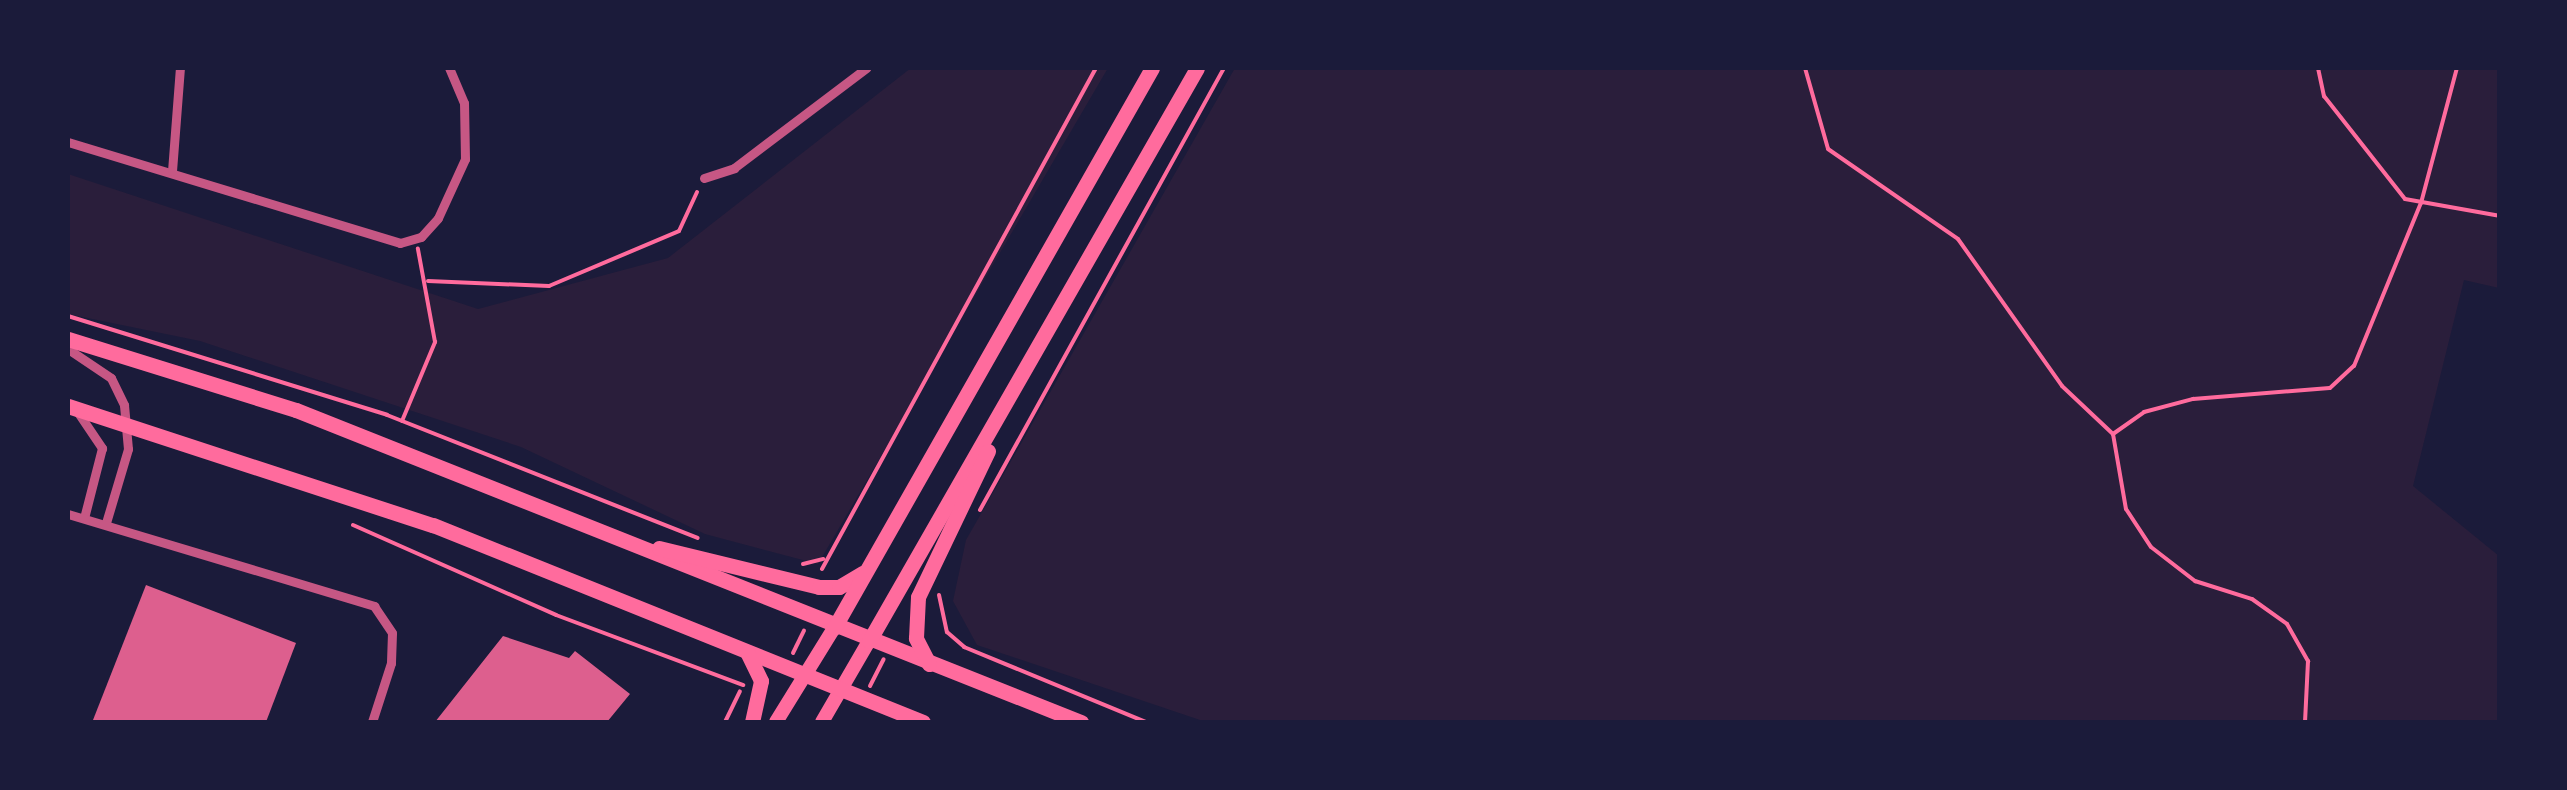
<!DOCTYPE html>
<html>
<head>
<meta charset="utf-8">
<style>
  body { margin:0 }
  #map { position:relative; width:2567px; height:790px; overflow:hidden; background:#1b1b3a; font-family:Karla,sans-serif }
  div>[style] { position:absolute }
  .green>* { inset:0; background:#2a1e3b }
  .building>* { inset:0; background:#dd5f8e }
  .path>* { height:4px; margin:-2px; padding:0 2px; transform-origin:2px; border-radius:2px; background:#ff6b9d }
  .minor>* { height:9px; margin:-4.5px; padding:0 4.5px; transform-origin:4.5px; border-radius:4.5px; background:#c65784 }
  .secondary>* { height:14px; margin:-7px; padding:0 7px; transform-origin:7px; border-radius:7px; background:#ff6b9d }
  .primary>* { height:15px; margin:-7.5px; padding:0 7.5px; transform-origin:7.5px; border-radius:7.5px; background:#ff6b9d }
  span { translate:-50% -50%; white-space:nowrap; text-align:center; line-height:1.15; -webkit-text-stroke:10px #1b1b3a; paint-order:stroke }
  .frame { position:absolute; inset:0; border:70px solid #1b1b3a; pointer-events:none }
</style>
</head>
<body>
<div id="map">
  <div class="green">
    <i style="clip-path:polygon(911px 68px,1108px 68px,818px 564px,705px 534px,521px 447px,200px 341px,68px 314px,68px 174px,478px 309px,668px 258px)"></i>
    <i style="clip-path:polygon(1235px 68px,2499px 68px,2499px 288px,2464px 280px,2413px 486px,2499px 556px,2499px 722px,1206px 722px,977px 645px,953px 601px,966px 540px)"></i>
  </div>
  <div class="building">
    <i style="clip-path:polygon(146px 585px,296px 643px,266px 722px,93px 720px)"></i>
    <i style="clip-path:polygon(503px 636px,569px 658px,575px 651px,630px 694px,607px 722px,435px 722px)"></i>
  </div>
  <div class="path">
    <i style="left:1805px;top:68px;width:84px;rotate:74.1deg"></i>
    <i style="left:1828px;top:149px;width:158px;rotate:34.7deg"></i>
    <i style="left:1958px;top:239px;width:180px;rotate:54.7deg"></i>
    <i style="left:2062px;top:386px;width:70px;rotate:43.3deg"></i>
    <i style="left:2113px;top:434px;width:76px;rotate:80.2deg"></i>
    <i style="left:2126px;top:509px;width:45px;rotate:56.7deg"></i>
    <i style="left:2151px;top:547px;width:56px;rotate:37.7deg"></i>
    <i style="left:2195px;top:581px;width:60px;rotate:17.5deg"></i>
    <i style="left:2252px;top:599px;width:43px;rotate:35.5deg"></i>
    <i style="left:2287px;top:624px;width:43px;rotate:60.4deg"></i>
    <i style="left:2308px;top:661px;width:61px;rotate:92.8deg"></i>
    <i style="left:2318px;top:68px;width:29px;rotate:78deg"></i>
    <i style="left:2324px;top:96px;width:131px;rotate:51.8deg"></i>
    <i style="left:2405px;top:199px;width:97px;rotate:10.1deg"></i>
    <i style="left:428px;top:281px;width:121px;rotate:2.4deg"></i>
    <i style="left:549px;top:286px;width:141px;rotate:-22.9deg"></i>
    <i style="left:679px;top:231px;width:43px;rotate:-65.2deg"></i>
    <i style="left:68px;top:316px;width:334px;rotate:17.2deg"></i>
    <i style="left:387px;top:415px;width:334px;rotate:21.6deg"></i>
    <i style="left:402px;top:421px;width:86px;rotate:-67.3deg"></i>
    <i style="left:435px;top:342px;width:95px;rotate:-100.4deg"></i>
    <i style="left:2113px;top:434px;width:38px;rotate:-35deg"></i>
    <i style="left:2144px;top:412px;width:51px;rotate:-14.9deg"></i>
    <i style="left:2193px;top:399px;width:137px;rotate:-4.6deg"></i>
    <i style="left:2330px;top:388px;width:33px;rotate:-43deg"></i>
    <i style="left:2354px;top:366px;width:176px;rotate:-67.7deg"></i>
    <i style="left:2421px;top:203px;width:140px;rotate:-75.1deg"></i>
    <i style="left:980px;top:510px;width:505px;rotate:-61.1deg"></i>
    <i style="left:353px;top:525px;width:222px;rotate:23.9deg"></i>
    <i style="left:556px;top:615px;width:200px;rotate:20.5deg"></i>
    <i style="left:803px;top:564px;width:21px;rotate:-14deg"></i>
    <i style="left:822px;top:569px;width:571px;rotate:-61.33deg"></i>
    <i style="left:939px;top:595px;width:38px;rotate:78deg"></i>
    <i style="left:947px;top:632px;width:23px;rotate:41deg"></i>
    <i style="left:964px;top:647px;width:197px;rotate:22.4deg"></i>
    <i style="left:793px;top:653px;width:25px;rotate:-64deg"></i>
    <i style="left:870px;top:686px;width:30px;rotate:-63deg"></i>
    <i style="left:725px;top:722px;width:34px;rotate:-64deg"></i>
  </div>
  <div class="minor">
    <i style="left:68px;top:142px;width:347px;rotate:16.9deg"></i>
    <i style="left:400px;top:243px;width:22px;rotate:-16deg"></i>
    <i style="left:421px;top:237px;width:25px;rotate:-48deg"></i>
    <i style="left:438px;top:218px;width:65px;rotate:-65.4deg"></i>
    <i style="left:465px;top:159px;width:56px;rotate:-91deg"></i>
    <i style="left:464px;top:103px;width:38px;rotate:-113deg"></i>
    <i style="left:172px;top:171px;width:103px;rotate:-85.6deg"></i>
    <i style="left:704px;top:178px;width:32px;rotate:-18deg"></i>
    <i style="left:734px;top:168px;width:166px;rotate:-37.1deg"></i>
    <i style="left:68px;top:349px;width:52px;rotate:34deg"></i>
    <i style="left:111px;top:378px;width:30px;rotate:64deg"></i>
    <i style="left:124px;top:405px;width:44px;rotate:84.8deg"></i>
    <i style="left:128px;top:449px;width:77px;rotate:106.6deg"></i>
    <i style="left:77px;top:411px;width:45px;rotate:56deg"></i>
    <i style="left:102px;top:448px;width:72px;rotate:104.4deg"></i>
    <i style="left:68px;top:514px;width:320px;rotate:16.7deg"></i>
    <i style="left:374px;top:606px;width:32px;rotate:56deg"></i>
    <i style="left:392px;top:633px;width:30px;rotate:92deg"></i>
    <i style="left:391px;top:663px;width:62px;rotate:107.9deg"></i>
  </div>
  <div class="secondary">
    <i style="left:776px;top:722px;width:110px;rotate:-58.3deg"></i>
    <i style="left:822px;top:722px;width:94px;rotate:-59.9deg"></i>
  </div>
  <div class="primary">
    <i style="left:68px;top:339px;width:239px;rotate:17.3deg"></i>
    <i style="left:296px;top:410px;width:845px;rotate:21.68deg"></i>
    <i style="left:68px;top:406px;width:384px;rotate:18.1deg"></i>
    <i style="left:433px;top:525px;width:528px;rotate:21.9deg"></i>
    <i style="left:659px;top:548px;width:165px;rotate:13.7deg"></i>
    <i style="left:819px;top:587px;width:20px"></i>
    <i style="left:839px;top:587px;width:27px;rotate:-31deg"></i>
    <i style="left:834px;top:628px;width:644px;rotate:-60.41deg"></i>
    <i style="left:869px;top:641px;width:660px;rotate:-60.21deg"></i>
    <i style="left:747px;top:652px;width:32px;rotate:64deg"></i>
    <i style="left:761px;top:681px;width:42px;rotate:102.4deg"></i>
    <i style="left:929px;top:664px;width:29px;rotate:-117deg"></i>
    <i style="left:916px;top:638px;width:41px;rotate:-87.2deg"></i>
    <i style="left:918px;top:597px;width:162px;rotate:-64.4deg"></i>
  </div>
  <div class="frame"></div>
</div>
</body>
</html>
